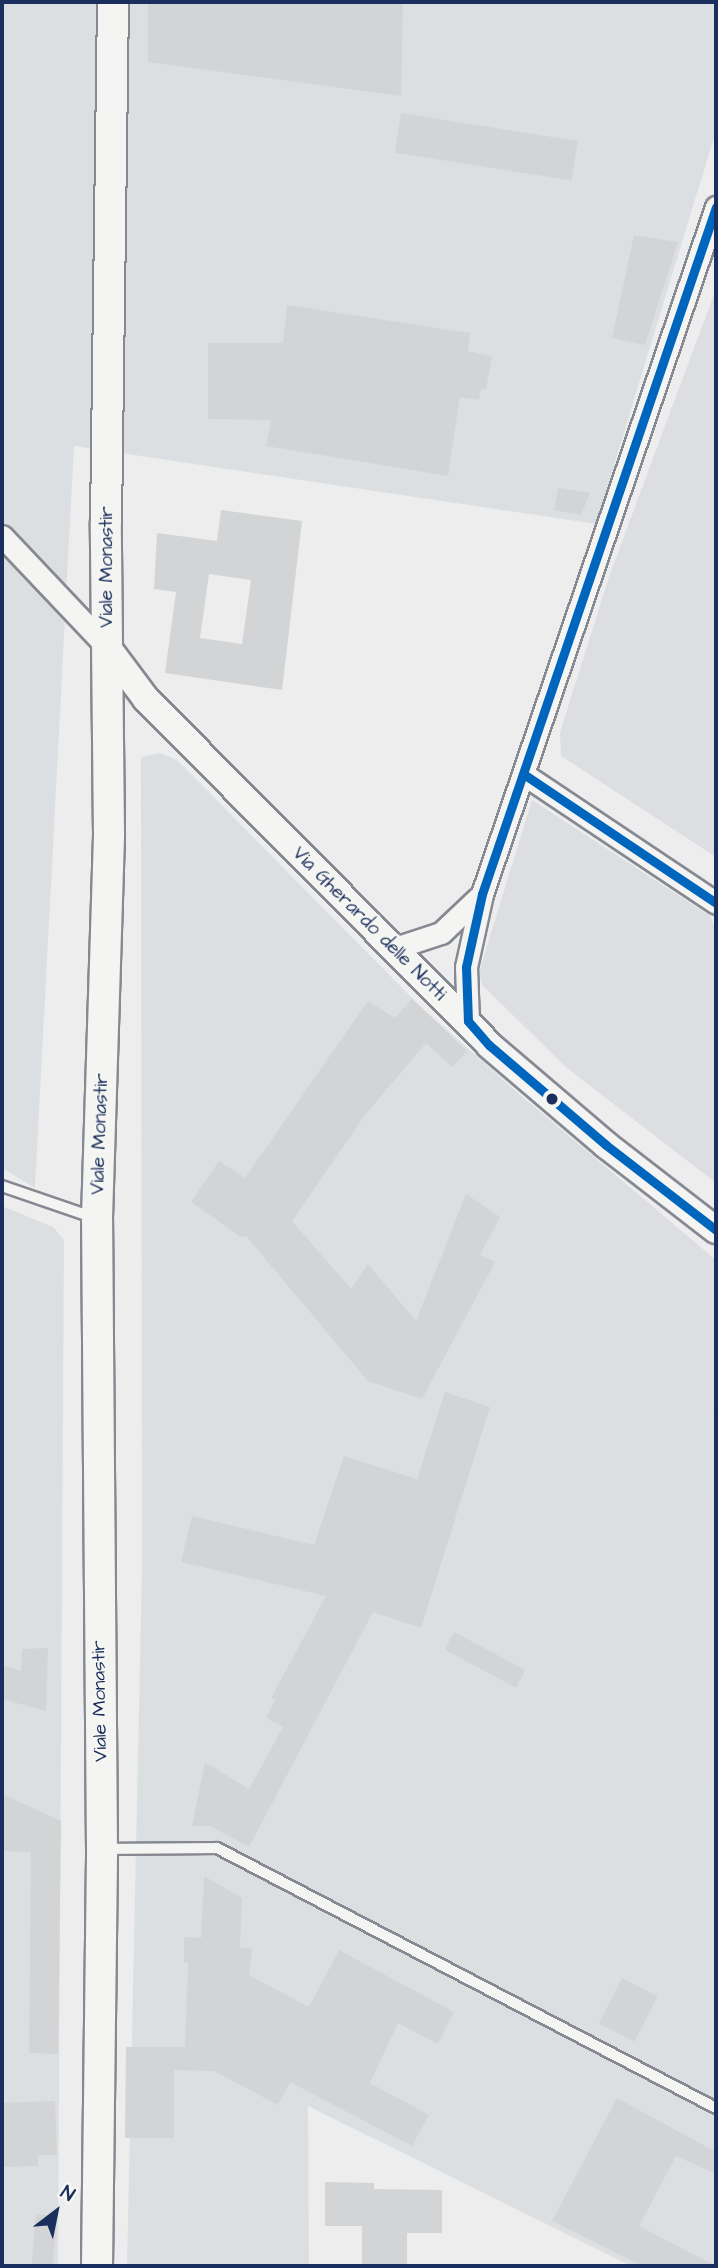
<!DOCTYPE html>
<html>
<head>
<meta charset="utf-8">
<style>
  body { margin:0 }
  #map { position:relative; width:718px; height:2268px; overflow:hidden; background:#ededed; font-family:"Architects Daughter",sans-serif }
  div>[style] { position:absolute }
  .built>* { inset:0; background:#dcdfe1 }
  .green>* { inset:0; background:#dcdee1 }
  .building>* { inset:0; background:#d3d4d6; transform-origin:0 0 }
  .roads { filter:drop-shadow(2px 0 #868992) drop-shadow(-2px 0 #868992) drop-shadow(0 2px #868992) drop-shadow(0 -2px #868992) }
  .service>* { height:10px; margin:-5px; padding:0 5px; transform-origin:5px; border-radius:5px; background:#f4f4f2 }
  .minor>* { height:21px; margin:-10.5px; padding:0 10.5px; transform-origin:10.5px; border-radius:10.5px; background:#f4f4f2 }
  .tertiary>* { height:26px; margin:-13px; padding:0 13px; transform-origin:13px; border-radius:13px; background:#f4f4f2 }
  .secondary>* { height:30px; margin:-15px; padding:0 15px; transform-origin:15px; border-radius:15px; background:#f4f4f2 }
  .bus-1>* { height:9px; margin:-4.5px; padding:0 4.5px; transform-origin:4.5px; border-radius:4.5px; background:#0065bd }
  .dots>* { width:19px; height:19px; translate:-50% -50%; box-sizing:border-box; border:4px solid #f6f6f2; border-radius:50% }
  span { translate:-50% -50%; white-space:nowrap; text-align:center; line-height:1.15; -webkit-text-stroke:5px #f6f6f2; paint-order:stroke }
  .street-label { font-size:19px; color:#1b2f5e }
  .frame { position:absolute; inset:0; border:4px solid #1b2f5e; pointer-events:none }
  .north { position:absolute; left:21px; top:2177px; width:70px; height:70px; -webkit-text-stroke:5px #f6f6f2; paint-order:stroke; rotate:32deg; font-size:19px; font-weight:700; line-height:28px; text-align:center; color:#1b2f5e }
  .north::after { content:''; display:block; margin:auto; width:24px; height:32px; background:#1b2f5e; clip-path:polygon(50% 0,100% 100%,50% 72%,0 100%) }
</style>
</head>
<body>
<div id="map">
  <div class="built">
    <i style="clip-path:polygon(2px 2px,716px 2px,716px 131px,596px 524px,74px 446px,35px 1188px,2px 1168px)"></i>
    <i style="clip-path:polygon(161px 753px,178px 761px,418px 1004px,600px 1166px,716px 1260px,716px 2266px,631px 2266px,308px 2106px,309px 2266px,127px 2266px,142px 1570px,141px 757px)"></i>
    <i style="clip-path:polygon(2px 1206px,53px 1227px,64px 1240px,58px 2266px,2px 2266px)"></i>
  </div>
  <div class="green">
    <i style="clip-path:polygon(716px 289px,716px 857px,561px 756px,560px 732px,610px 574px)"></i>
    <i style="clip-path:polygon(532px 800px,710px 916px,716px 930px,716px 1183px,567px 1068px,482px 985px,479px 972px)"></i>
    <i style="clip-path:polygon(530px 1103px,716px 1260px,716px 1415px,480px 1289px,480px 1255px,524px 1152px,518px 1120px)"></i>
    <i style="clip-path:polygon(716px 1494px,716px 1788px,627px 1741px,712px 1582px,633px 1542px,662px 1507px)"></i>
  </div>
  <div class="building">
    <i style="clip-path:polygon(148px 2px,403px 2px,401px 96px,148px 62px)"></i>
    <i style="left:401px;top:113px;width:179px;height:40px;rotate:9deg"></i>
    <i style="clip-path:polygon(634px 235px,678px 242px,645px 345px,612px 338px)"></i>
    <i style="clip-path:polygon(287px 305px,470px 333px,468px 351px,492px 356px,486px 390px,481px 389px,479px 400px,460px 397px,448px 476px,266px 446px,271px 420px,208px 419px,208px 343px,283px 343px)"></i>
    <i style="clip-path:polygon(558px 488px,590px 493px,581px 515px,554px 510px)"></i>
    <i style="clip-path:polygon(evenodd,221px 510px,302px 521px,282px 690px,165px 673px,176px 592px,154px 589px,157px 533px,217px 541px,221px 510px,209px 574px,251px 580px,242px 644px,200px 638px,209px 574px)"></i>
    <i style="clip-path:polygon(412px 999px,467px 1051px,452px 1067px,426px 1043px,365px 1115px,292px 1221px,351px 1289px,368px 1264px,416px 1321px,466px 1194px,500px 1217px,480px 1255px,495px 1262px,422px 1399px,368px 1381px,246px 1236px,241px 1237px,191px 1202px,219px 1161px,245px 1178px,368px 1001px,395px 1018px)"></i>
    <i style="clip-path:polygon(445px 1392px,490px 1407px,421px 1628px,373px 1612px,249px 1847px,210px 1826px,192px 1826px,205px 1762px,249px 1789px,283px 1727px,266px 1718px,275px 1700px,271px 1698px,326px 1596px,181px 1562px,192px 1516px,314px 1545px,344px 1456px,417px 1479px)"></i>
    <i style="left:454px;top:1632px;width:81px;height:20px;rotate:28deg"></i>
    <i style="clip-path:polygon(48px 1648px,46px 1711px,2px 1699px,2px 1665px,21px 1671px,22px 1649px)"></i>
    <i style="clip-path:polygon(2px 1794px,61px 1821px,58px 2054px,29px 2053px,31px 1852px,2px 1851px)"></i>
    <i style="clip-path:polygon(204px 1876px,242px 1898px,240px 1947px,252px 1949px,249px 1975px,309px 2007px,339px 1950px,454px 2012px,438px 2044px,398px 2023px,370px 2083px,429px 2115px,412px 2146px,290px 2082px,278px 2105px,214px 2071px,174px 2070px,174px 2138px,125px 2138px,126px 2047px,185px 2047px,188px 1963px,184px 1963px,184px 1937px,201px 1938px)"></i>
    <i style="left:622px;top:1978px;width:40px;height:51px;rotate:27deg"></i>
    <i style="clip-path:polygon(617px 2098px,716px 2152px,716px 2174px,676px 2156px,639px 2226px,716px 2266px,643px 2266px,552px 2221px)"></i>
    <i style="clip-path:polygon(55px 2101px,57px 2155px,38px 2155px,38px 2166px,2px 2167px,2px 2103px)"></i>
    <i style="clip-path:polygon(325px 2182px,374px 2183px,374px 2189px,442px 2190px,442px 2233px,407px 2233px,407px 2266px,362px 2266px,362px 2226px,325px 2226px)"></i>
    <i style="left:36px;top:2214px;width:21px;height:52px;rotate:5deg"></i>
  </div>
  <div class="roads">
    <div class="service">
      <i style="left:2px;top:1186px;width:98px;rotate:19deg"></i>
      <i style="left:104px;top:1849px;width:113px;rotate:-0.5deg"></i>
      <i style="left:217px;top:1848px;width:563px;rotate:27.52deg"></i>
    </div>
    <div class="minor">
      <i style="left:2px;top:536px;width:154px;rotate:46.6deg"></i>
      <i style="left:525px;top:775px;width:230px;rotate:33.8deg"></i>
      <i style="left:392px;top:949px;width:52px;rotate:-18.1deg"></i>
      <i style="left:441px;top:933px;width:51px;rotate:-43.4deg"></i>
      <i style="left:468px;top:1021px;width:54px;rotate:-92.1deg"></i>
      <i style="left:466px;top:967px;width:75px;rotate:-77.6deg"></i>
      <i style="left:482px;top:894px;width:726px;rotate:-71.19deg"></i>
    </div>
    <div class="tertiary">
      <i style="left:108px;top:648px;width:64px;rotate:53.3deg"></i>
      <i style="left:146px;top:699px;width:487px;rotate:45.2deg"></i>
      <i style="left:489px;top:1045px;width:154px;rotate:40.5deg"></i>
      <i style="left:606px;top:1145px;width:139px;rotate:37.7deg"></i>
    </div>
    <div class="secondary">
      <i style="left:97px;top:2266px;width:417px;rotate:-89.3deg"></i>
      <i style="left:102px;top:1849px;width:631px;rotate:-90.45deg"></i>
      <i style="left:97px;top:1218px;width:384px;rotate:-88.2deg"></i>
      <i style="left:109px;top:834px;width:312px;rotate:-90.6deg"></i>
      <i style="left:106px;top:522px;width:520px;rotate:-89.23deg"></i>
    </div>
  </div>
  <div class="bus-1">
    <i style="left:716px;top:207px;width:726px;rotate:108.81deg"></i>
    <i style="left:482px;top:894px;width:75px;rotate:102.4deg"></i>
    <i style="left:466px;top:967px;width:54px;rotate:87.9deg"></i>
    <i style="left:468px;top:1021px;width:32px;rotate:49deg"></i>
    <i style="left:489px;top:1045px;width:154px;rotate:40.5deg"></i>
    <i style="left:606px;top:1145px;width:139px;rotate:37.7deg"></i>
    <i style="left:525px;top:775px;width:230px;rotate:33.8deg"></i>
  </div>
  <div class="dots">
    <i style="left:552px;top:1099px;background:#1b2f5e"></i>
  </div>
  <div class="street-label">
    <span style="left:107px;top:567px;rotate:-90deg">Viale Monastir</span>
    <span style="left:369px;top:924px;rotate:45deg">Via Gherardo delle Notti</span>
    <span style="left:100px;top:1134px;rotate:-88deg">Viale Monastir</span>
    <span style="left:100px;top:1701px;rotate:-91deg">Viale Monastir</span>
  </div>
  <div class="frame"></div>
  <div class="north">N</div>
</div>
</body>
</html>
